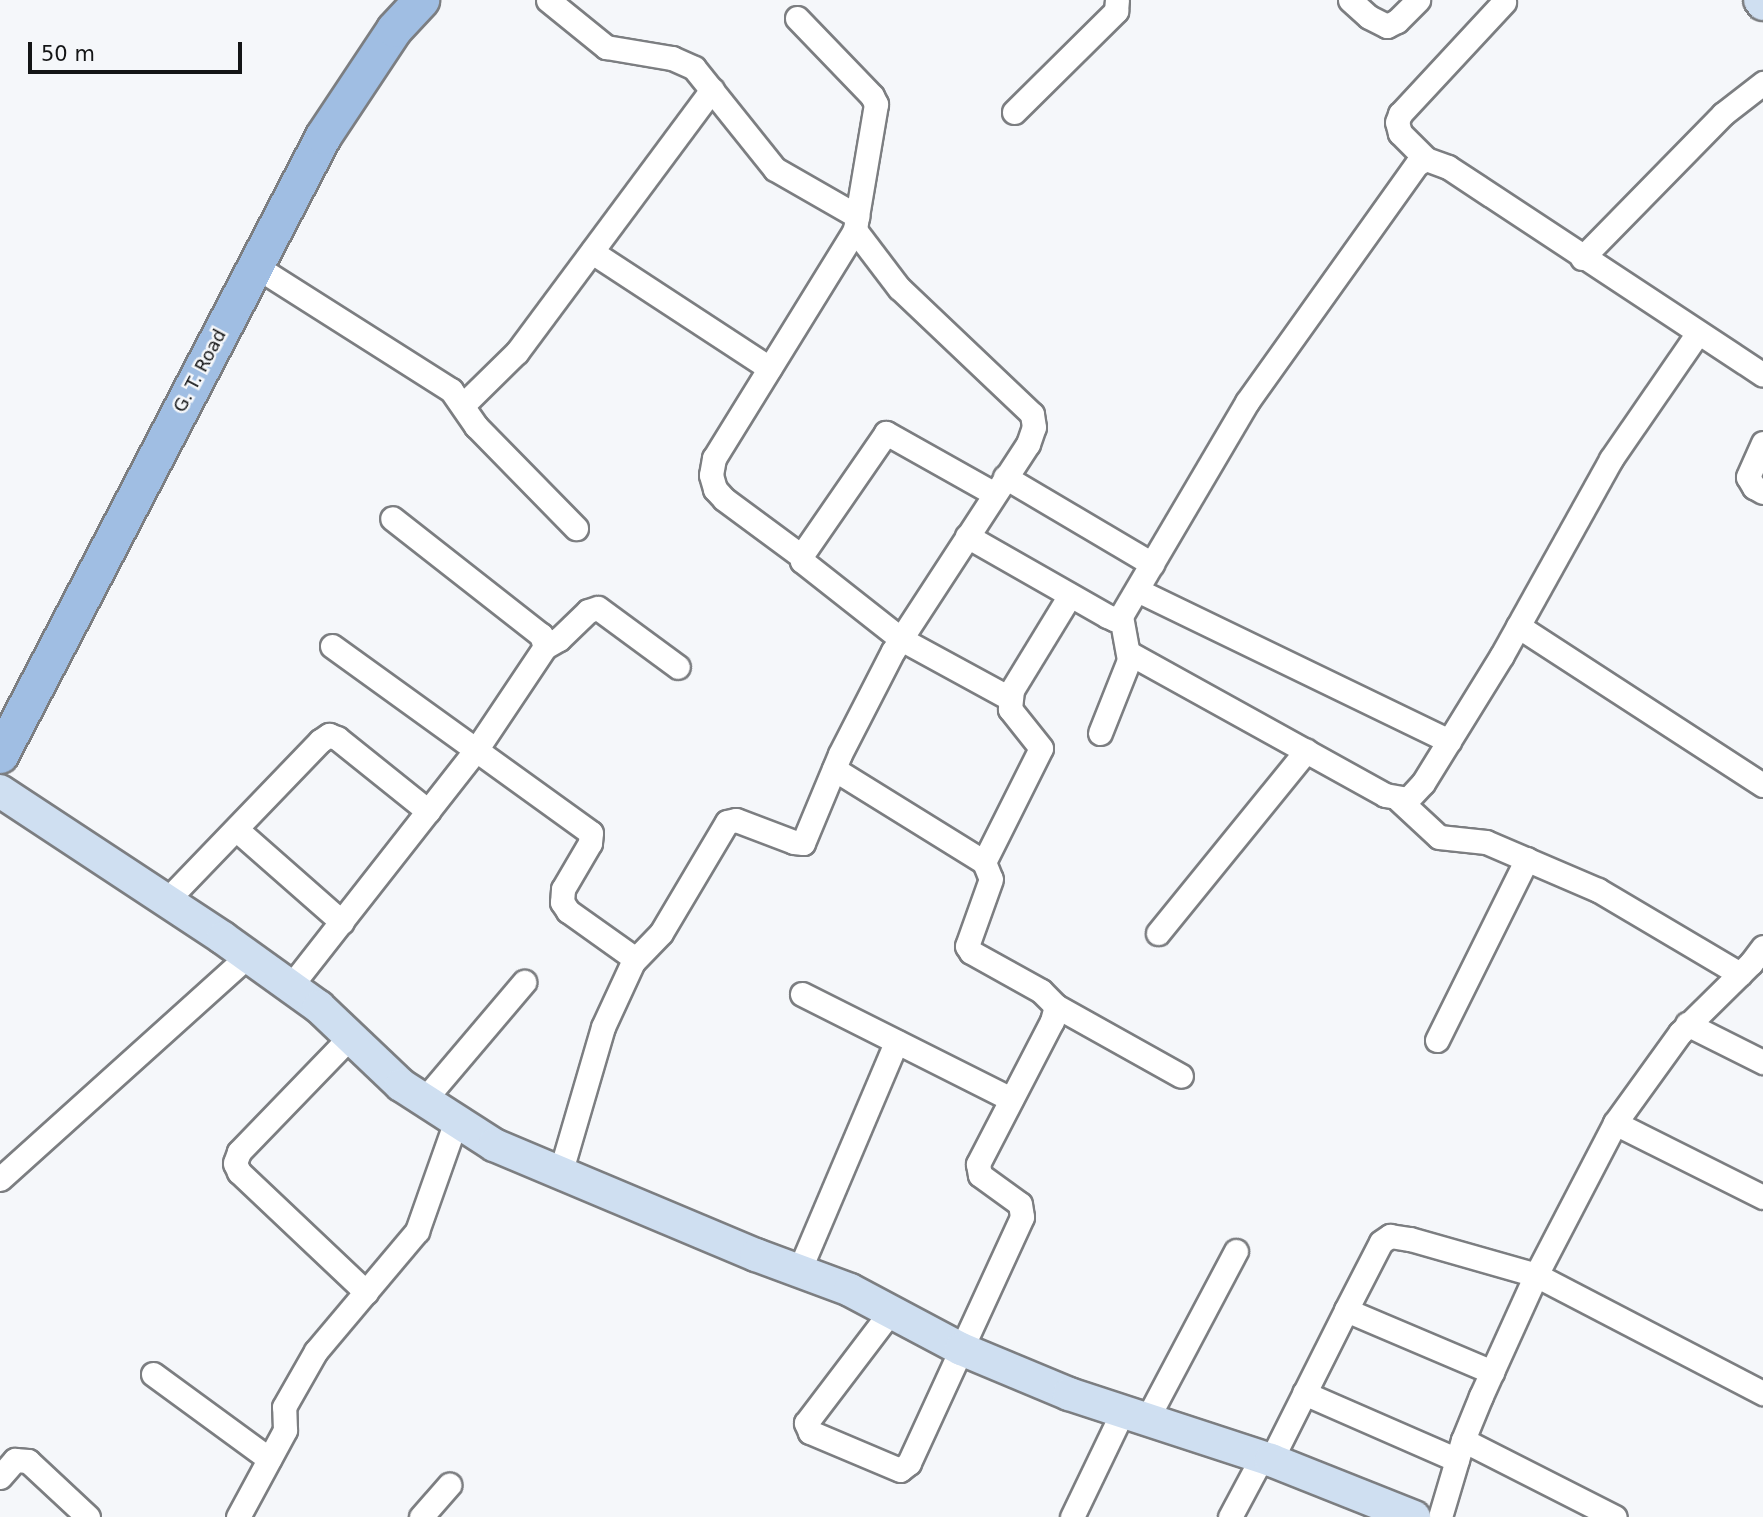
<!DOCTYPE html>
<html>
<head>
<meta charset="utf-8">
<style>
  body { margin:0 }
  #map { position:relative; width:1763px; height:1517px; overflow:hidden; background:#f5f7fa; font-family:"DejaVu Sans",sans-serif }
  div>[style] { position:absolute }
  .roads { filter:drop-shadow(2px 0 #7c7e81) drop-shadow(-2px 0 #7c7e81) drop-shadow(0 2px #7c7e81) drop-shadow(0 -2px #7c7e81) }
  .street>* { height:23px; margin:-11.5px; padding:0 11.5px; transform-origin:11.5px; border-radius:11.5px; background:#fff }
  .secondary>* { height:32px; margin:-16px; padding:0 16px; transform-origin:16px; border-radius:16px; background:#cfdff1 }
  .primary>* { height:35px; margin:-17.5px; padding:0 17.5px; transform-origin:17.5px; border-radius:17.5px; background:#a0bee3 }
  span { translate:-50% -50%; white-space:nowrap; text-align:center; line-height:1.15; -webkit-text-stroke:5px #f5f7fa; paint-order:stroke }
  .street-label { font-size:18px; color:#141516 }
  .scale { position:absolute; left:28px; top:42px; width:214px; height:32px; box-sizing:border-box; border:4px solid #141516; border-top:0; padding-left:9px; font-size:21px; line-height:24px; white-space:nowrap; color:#141516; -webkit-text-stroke:5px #f5f7fa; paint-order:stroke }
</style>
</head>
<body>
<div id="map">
  <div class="roads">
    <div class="street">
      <i style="left:548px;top:0;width:75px;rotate:39deg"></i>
      <i style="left:606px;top:47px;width:67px;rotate:9.5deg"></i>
      <i style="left:672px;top:58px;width:24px;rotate:24deg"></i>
      <i style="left:694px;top:68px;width:129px;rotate:51.3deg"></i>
      <i style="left:775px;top:169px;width:95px;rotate:29.8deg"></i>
      <i style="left:857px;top:216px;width:14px;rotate:98deg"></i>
      <i style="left:855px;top:230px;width:268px;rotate:121.7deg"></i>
      <i style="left:714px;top:458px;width:17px;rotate:100deg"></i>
      <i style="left:711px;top:475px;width:15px;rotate:74deg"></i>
      <i style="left:715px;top:489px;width:13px;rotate:48deg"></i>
      <i style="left:724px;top:499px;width:96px;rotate:36.5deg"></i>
      <i style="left:1350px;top:0;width:25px;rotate:42deg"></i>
      <i style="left:1369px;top:17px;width:20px;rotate:27deg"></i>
      <i style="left:1387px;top:26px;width:11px;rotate:-27deg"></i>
      <i style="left:1397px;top:21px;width:30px;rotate:-45deg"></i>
      <i style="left:797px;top:18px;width:108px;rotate:46.1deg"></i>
      <i style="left:872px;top:96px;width:9px;rotate:63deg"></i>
      <i style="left:876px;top:104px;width:114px;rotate:99.6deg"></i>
      <i style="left:1014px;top:112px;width:144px;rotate:-44.7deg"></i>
      <i style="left:1116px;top:11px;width:11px;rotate:-85deg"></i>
      <i style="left:1426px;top:159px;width:37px;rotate:-135deg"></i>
      <i style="left:1400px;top:133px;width:11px;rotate:-105deg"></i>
      <i style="left:1397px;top:122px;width:9px;rotate:-69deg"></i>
      <i style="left:1400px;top:114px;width:153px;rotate:-47.1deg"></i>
      <i style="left:592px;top:252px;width:212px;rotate:33.2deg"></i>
      <i style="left:1582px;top:258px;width:202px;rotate:-45.6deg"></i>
      <i style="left:1723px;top:114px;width:51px;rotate:-37.8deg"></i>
      <i style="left:257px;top:267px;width:230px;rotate:32.4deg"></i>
      <i style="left:451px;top:390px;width:44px;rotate:55.2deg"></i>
      <i style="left:476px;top:426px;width:143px;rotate:45.6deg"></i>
      <i style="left:464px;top:404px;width:74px;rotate:-44.5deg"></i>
      <i style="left:517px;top:352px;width:327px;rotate:-53.4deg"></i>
      <i style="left:1763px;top:443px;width:37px;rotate:114deg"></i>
      <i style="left:1748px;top:477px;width:12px;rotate:59deg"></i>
      <i style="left:1754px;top:487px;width:10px;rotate:29deg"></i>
      <i style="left:1005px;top:477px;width:171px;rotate:30.6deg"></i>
      <i style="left:993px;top:493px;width:123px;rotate:-150.7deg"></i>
      <i style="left:886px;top:433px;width:150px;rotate:124.6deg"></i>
      <i style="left:801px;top:556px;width:5px;rotate:79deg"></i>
      <i style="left:802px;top:561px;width:126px;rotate:38.2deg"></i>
      <i style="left:901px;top:639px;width:123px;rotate:28.6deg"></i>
      <i style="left:967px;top:536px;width:161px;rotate:29.7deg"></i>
      <i style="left:1107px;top:616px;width:8px;rotate:23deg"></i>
      <i style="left:1114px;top:619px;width:8px;rotate:-23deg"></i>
      <i style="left:1121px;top:616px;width:248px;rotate:-59.5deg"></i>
      <i style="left:1247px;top:402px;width:292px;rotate:-54.5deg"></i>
      <i style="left:1417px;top:164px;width:10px;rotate:-29deg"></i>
      <i style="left:1426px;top:159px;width:23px;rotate:20deg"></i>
      <i style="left:1448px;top:167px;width:377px;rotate:33.4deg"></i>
      <i style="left:1137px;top:590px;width:347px;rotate:25.8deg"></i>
      <i style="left:1518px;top:626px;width:292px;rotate:33deg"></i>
      <i style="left:332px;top:646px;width:319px;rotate:35.8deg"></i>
      <i style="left:591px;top:833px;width:10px;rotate:96deg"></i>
      <i style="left:590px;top:843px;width:53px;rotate:120.4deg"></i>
      <i style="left:563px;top:889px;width:13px;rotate:94deg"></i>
      <i style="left:562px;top:902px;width:11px;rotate:56deg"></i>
      <i style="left:568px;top:911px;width:77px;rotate:35.5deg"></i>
      <i style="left:631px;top:956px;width:6px;rotate:72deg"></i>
      <i style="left:633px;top:962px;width:72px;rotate:114.8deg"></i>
      <i style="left:603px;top:1027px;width:153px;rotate:106.3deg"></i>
      <i style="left:545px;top:647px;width:16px;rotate:-30deg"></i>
      <i style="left:559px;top:639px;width:40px;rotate:-44deg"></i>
      <i style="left:588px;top:611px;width:10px;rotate:-17deg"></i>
      <i style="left:598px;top:608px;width:99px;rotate:36.4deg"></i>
      <i style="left:1129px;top:653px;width:293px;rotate:29deg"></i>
      <i style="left:1385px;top:795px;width:23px;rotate:10deg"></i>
      <i style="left:1408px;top:799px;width:22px;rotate:-47deg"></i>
      <i style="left:1423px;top:783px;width:150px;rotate:-58.3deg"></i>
      <i style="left:1502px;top:655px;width:224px;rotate:-60.9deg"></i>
      <i style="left:1611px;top:459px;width:153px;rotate:-55.4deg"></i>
      <i style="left:1100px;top:733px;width:79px;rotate:-68.3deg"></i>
      <i style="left:1129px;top:660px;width:45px;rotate:-100.3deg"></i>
      <i style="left:834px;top:769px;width:176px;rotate:31.8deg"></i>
      <i style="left:984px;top:862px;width:18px;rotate:68deg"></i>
      <i style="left:991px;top:879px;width:71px;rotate:109.7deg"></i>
      <i style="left:967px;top:946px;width:7px;rotate:56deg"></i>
      <i style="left:971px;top:952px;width:80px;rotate:29.1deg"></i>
      <i style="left:1041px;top:991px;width:21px;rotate:45deg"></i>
      <i style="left:1056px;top:1006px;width:16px;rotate:105deg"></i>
      <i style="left:1052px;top:1021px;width:161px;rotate:117.4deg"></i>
      <i style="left:978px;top:1164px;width:11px;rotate:80deg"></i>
      <i style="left:980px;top:1175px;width:49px;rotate:35.9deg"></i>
      <i style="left:1020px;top:1204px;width:13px;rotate:81deg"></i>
      <i style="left:1022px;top:1217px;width:271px;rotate:114.7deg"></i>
      <i style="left:909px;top:1463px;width:11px;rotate:142deg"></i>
      <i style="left:900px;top:1470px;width:98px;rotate:-157.1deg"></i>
      <i style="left:810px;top:1432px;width:10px;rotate:-114deg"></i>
      <i style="left:806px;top:1423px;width:141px;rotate:-52.8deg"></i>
      <i style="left:1399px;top:800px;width:54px;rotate:42.8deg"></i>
      <i style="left:1439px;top:837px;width:47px;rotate:6.1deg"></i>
      <i style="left:1486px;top:842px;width:122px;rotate:23.2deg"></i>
      <i style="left:1598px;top:890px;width:165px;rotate:30.6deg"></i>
      <i style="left:236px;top:829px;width:141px;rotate:41.3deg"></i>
      <i style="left:984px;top:862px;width:127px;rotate:-63.4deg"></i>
      <i style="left:1041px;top:748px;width:50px;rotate:-128.5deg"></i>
      <i style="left:1010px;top:709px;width:19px;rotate:-84deg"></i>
      <i style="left:1012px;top:690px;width:111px;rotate:-58.6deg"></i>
      <i style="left:167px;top:900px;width:221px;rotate:-46.1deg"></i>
      <i style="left:320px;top:741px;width:11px;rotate:-34deg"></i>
      <i style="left:329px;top:735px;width:9px;rotate:21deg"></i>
      <i style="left:337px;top:738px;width:117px;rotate:38.7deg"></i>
      <i style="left:1158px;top:933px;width:235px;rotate:-50.9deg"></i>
      <i style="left:633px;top:962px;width:40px;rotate:-46deg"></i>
      <i style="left:661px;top:933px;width:129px;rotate:-59.3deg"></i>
      <i style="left:727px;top:822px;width:9px;rotate:-13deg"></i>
      <i style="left:736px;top:820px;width:62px;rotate:20.8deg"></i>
      <i style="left:794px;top:842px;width:9px;rotate:6deg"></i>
      <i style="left:803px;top:843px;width:96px;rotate:-67.4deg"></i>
      <i style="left:840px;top:754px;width:116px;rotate:-62.8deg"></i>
      <i style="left:893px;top:651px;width:247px;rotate:-56.9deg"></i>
      <i style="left:1028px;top:444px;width:18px;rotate:-71deg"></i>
      <i style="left:1034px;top:427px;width:13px;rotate:-99deg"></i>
      <i style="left:1032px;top:414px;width:183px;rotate:-136.5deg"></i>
      <i style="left:899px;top:288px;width:73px;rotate:-127.2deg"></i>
      <i style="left:290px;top:987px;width:301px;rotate:-51.9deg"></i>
      <i style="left:476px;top:750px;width:124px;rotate:-56.2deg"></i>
      <i style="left:545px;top:647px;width:13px;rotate:-108deg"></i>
      <i style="left:541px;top:635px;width:189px;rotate:-141.9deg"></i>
      <i style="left:802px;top:994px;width:234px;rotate:26.7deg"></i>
      <i style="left:1056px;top:1006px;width:143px;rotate:29.2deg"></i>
      <i style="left:1687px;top:1024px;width:85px;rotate:26.6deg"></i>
      <i style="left:350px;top:1037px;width:160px;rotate:134deg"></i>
      <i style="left:239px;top:1152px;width:12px;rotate:110deg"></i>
      <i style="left:235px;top:1163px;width:10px;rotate:66deg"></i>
      <i style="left:239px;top:1172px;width:175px;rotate:43.4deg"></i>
      <i style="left:1437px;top:1040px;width:202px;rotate:-63.6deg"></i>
      <i style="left:424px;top:1100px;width:155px;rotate:-49.7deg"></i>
      <i style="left:1615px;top:1123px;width:165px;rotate:26.6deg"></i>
      <i style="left:0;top:1179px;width:334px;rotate:-42deg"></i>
      <i style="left:799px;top:1271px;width:249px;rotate:-67deg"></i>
      <i style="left:1346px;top:1310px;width:76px;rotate:-62.8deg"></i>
      <i style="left:1381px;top:1242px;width:11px;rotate:-34deg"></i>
      <i style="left:1390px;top:1236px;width:20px;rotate:9deg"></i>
      <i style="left:1410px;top:1239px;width:131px;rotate:15.9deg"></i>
      <i style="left:1536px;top:1275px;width:256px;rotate:27.5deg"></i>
      <i style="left:153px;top:1374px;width:144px;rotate:36.2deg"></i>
      <i style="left:1304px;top:1393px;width:167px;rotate:23.6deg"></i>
      <i style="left:1147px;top:1419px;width:190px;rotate:-62.1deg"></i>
      <i style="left:1463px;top:1440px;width:170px;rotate:26.9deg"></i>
      <i style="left:1271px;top:1460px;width:168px;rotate:-63.4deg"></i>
      <i style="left:1346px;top:1310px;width:159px;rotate:23deg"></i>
      <i style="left:0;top:1477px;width:23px;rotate:-49deg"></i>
      <i style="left:15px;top:1460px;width:13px;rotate:4deg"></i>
      <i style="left:28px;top:1461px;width:82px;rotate:43deg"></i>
      <i style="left:238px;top:1517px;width:99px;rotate:-61.6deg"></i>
      <i style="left:285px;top:1430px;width:23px;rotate:-92deg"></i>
      <i style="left:284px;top:1407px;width:64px;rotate:-60.3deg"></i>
      <i style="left:316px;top:1351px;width:157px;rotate:-49.9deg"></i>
      <i style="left:417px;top:1231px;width:117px;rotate:-70.5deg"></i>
      <i style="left:421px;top:1517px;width:43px;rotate:-48.8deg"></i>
      <i style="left:1072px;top:1517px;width:118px;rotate:-64.3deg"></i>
      <i style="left:1230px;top:1517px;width:68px;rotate:-61.9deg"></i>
      <i style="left:1440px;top:1517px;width:80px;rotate:-73.4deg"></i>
      <i style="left:1463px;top:1440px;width:48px;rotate:-67.8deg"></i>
      <i style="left:1481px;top:1396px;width:133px;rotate:-65.6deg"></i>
      <i style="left:1536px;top:1275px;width:171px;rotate:-62.5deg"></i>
      <i style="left:1615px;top:1123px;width:111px;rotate:-54.2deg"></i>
      <i style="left:1680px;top:1033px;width:100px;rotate:-44.6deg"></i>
      <i style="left:1751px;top:963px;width:20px;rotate:-53deg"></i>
    </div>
    <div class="secondary">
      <i style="left:1760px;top:0;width:5px;rotate:53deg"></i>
      <i style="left:0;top:791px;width:267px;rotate:33.4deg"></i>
      <i style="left:223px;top:938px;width:118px;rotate:35.7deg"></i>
      <i style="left:319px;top:1007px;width:113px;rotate:43.6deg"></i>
      <i style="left:401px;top:1085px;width:111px;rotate:32.8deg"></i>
      <i style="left:494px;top:1145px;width:284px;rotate:22.8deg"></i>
      <i style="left:756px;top:1255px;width:100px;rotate:20.4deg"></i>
      <i style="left:850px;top:1290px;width:126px;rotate:28deg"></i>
      <i style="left:961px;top:1349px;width:117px;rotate:22.6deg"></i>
      <i style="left:1069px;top:1394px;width:213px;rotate:18.1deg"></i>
      <i style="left:1271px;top:1460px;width:154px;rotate:21.7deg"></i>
    </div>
    <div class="primary">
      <i style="left:0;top:755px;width:698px;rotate:-62.44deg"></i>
      <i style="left:323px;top:136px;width:128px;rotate:-56.4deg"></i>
      <i style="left:394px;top:29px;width:40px;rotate:-47deg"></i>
    </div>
  </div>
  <div class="street-label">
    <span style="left:200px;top:371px;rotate:-62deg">G. T. Road</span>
  </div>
  <div class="scale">50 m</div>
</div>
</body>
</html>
